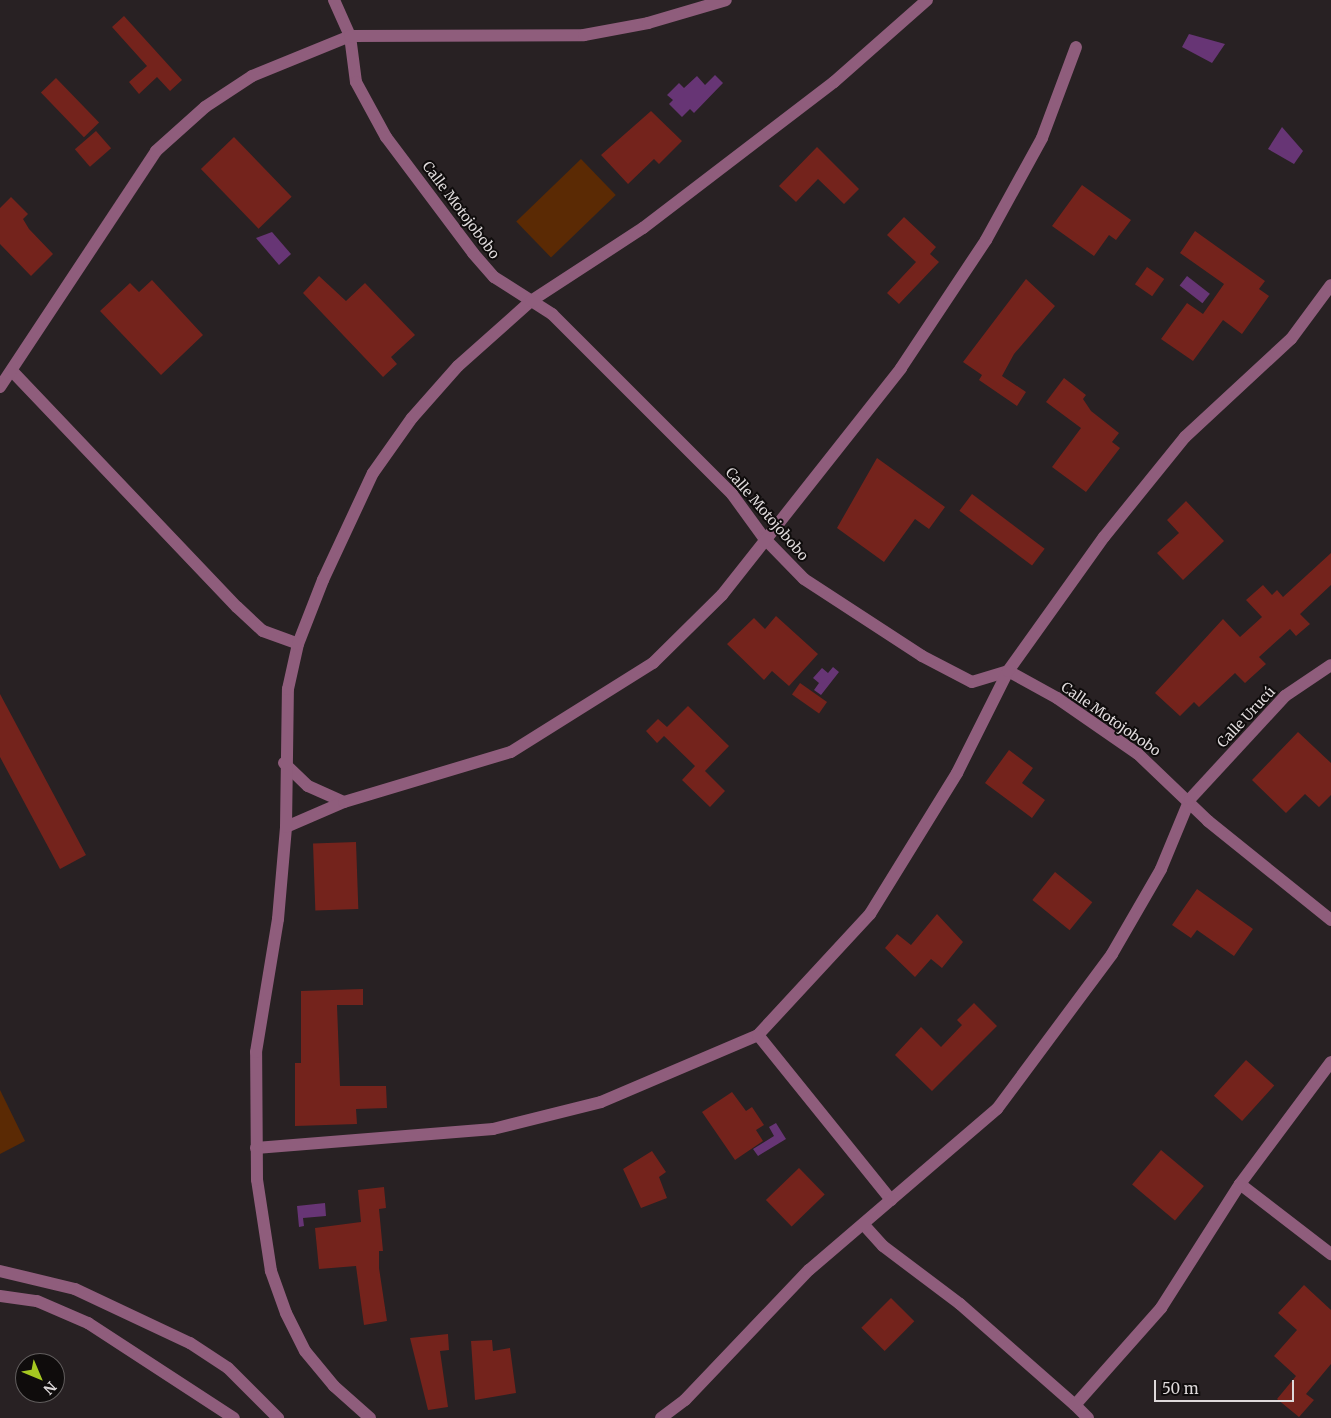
<!DOCTYPE html>
<html>
<head>
<meta charset="utf-8">
<style>
  body { margin:0 }
  #map { position:relative; width:1331px; height:1418px; overflow:hidden; background:#282123; font-family:Merriweather,serif }
  div>[style] { position:absolute }
  .green>* { inset:0; background:#5b2a04; transform-origin:0 0 }
  .water>* { inset:0; background:#673575; transform-origin:0 0 }
  .building>* { inset:0; background:#74231c; transform-origin:0 0 }
  .minor>* { height:12px; margin:-6px; padding:0 6px; transform-origin:6px; border-radius:6px; background:#8f5d7c }
  span { translate:-50% -50%; white-space:nowrap; text-align:center; line-height:1.15; -webkit-text-stroke:4px #0f0c0c; paint-order:stroke }
  .street-label { font-size:14px; color:#ded9da }
  .north { position:absolute; left:15px; top:1353px; width:50px; height:50px; box-sizing:border-box; background:#0f0c0c; border:1px solid #625e5e; border-radius:50%; rotate:135deg; font-size:14px; font-weight:700; line-height:20px; text-align:center; color:#ded9da }
  .north::after { content:''; display:block; margin:auto; width:18px; height:22px; background:#a6c821; clip-path:polygon(50% 0,100% 100%,50% 72%,0 100%) }
  .scale { position:absolute; left:1154px; top:1380px; width:140px; height:22px; box-sizing:border-box; border:2px solid #ded9da; border-top:0; padding-left:6px; font-size:15px; line-height:18px; white-space:nowrap; color:#ded9da; -webkit-text-stroke:4px #0f0c0c; paint-order:stroke }
</style>
</head>
<body>
<div id="map">
  <div class="green">
    <i style="left:581px;top:159px;width:50px;height:90px;rotate:46deg"></i>
    <i style="clip-path:polygon(0 1090px,25px 1141px,0 1154px)"></i>
  </div>
  <div class="water">
    <i style="clip-path:polygon(1189px 34px,1225px 44px,1212px 63px,1182px 47px)"></i>
    <i style="clip-path:polygon(715px 75px,723px 83px,694px 113px,690px 109px,682px 117px,669px 104px,673px 100px,667px 95px,679px 83px,684px 88px,697px 76px,705px 85px)"></i>
    <i style="clip-path:polygon(1282px 127px,1303px 151px,1294px 164px,1268px 149px)"></i>
    <i style="clip-path:polygon(272px 232px,291px 254px,279px 265px,256px 238px)"></i>
    <i style="left:1187px;top:276px;width:29px;height:12px;rotate:38deg"></i>
    <i style="clip-path:polygon(833px 667px,839px 672px,821px 695px,814px 690px,819px 683px,813px 678px,822px 668px,828px 673px)"></i>
    <i style="clip-path:polygon(776px 1123px,786px 1139px,758px 1156px,753px 1149px,774px 1136px,769px 1127px)"></i>
    <i style="clip-path:polygon(325px 1203px,326px 1216px,303px 1218px,304px 1226px,299px 1227px,297px 1206px)"></i>
  </div>
  <div class="building">
    <i style="clip-path:polygon(124px 16px,182px 80px,170px 91px,157px 77px,139px 94px,129px 82px,147px 66px,112px 27px)"></i>
    <i style="left:56px;top:78px;width:62px;height:21px;rotate:46deg"></i>
    <i style="clip-path:polygon(651px 111px,682px 141px,659px 164px,654px 159px,628px 184px,601px 155px)"></i>
    <i style="left:96px;top:131px;width:23px;height:28px;rotate:49deg"></i>
    <i style="left:234px;top:137px;width:83px;height:46px;rotate:46deg"></i>
    <i style="clip-path:polygon(817px 147px,859px 189px,844px 204px,818px 179px,796px 202px,779px 186px)"></i>
    <i style="clip-path:polygon(1082px 185px,1131px 220px,1116px 240px,1109px 235px,1094px 256px,1052px 226px)"></i>
    <i style="clip-path:polygon(11px 197px,28px 214px,23px 219px,29px 229px,53px 254px,31px 276px,0 244px,0 208px)"></i>
    <i style="clip-path:polygon(904px 217px,936px 247px,930px 254px,939px 262px,899px 304px,887px 293px,916px 262px,887px 235px)"></i>
    <i style="clip-path:polygon(1195px 231px,1265px 281px,1259px 289px,1269px 296px,1242px 334px,1223px 320px,1193px 361px,1161px 339px,1187px 303px,1203px 314px,1224px 284px,1180px 253px)"></i>
    <i style="left:1147px;top:267px;width:21px;height:21px;rotate:35deg"></i>
    <i style="clip-path:polygon(319px 276px,346px 301px,365px 283px,415px 335px,391px 357px,397px 364px,383px 377px,303px 293px)"></i>
    <i style="clip-path:polygon(1026px 279px,1055px 306px,1014px 354px,1002px 376px,1026px 392px,1017px 406px,979px 380px,982px 375px,963px 362px)"></i>
    <i style="clip-path:polygon(152px 280px,203px 335px,161px 375px,100px 311px,130px 283px,139px 292px)"></i>
    <i style="clip-path:polygon(1064px 378px,1086px 395px,1083px 399px,1091px 411px,1119px 433px,1112px 442px,1120px 448px,1086px 492px,1052px 467px,1081px 428px,1046px 402px)"></i>
    <i style="clip-path:polygon(877px 458px,945px 507px,929px 529px,915px 519px,884px 562px,837px 528px)"></i>
    <i style="left:972px;top:494px;width:91px;height:21px;rotate:37deg"></i>
    <i style="clip-path:polygon(1186px 501px,1224px 541px,1183px 580px,1157px 553px,1179px 533px,1167px 520px)"></i>
    <i style="clip-path:polygon(1331px 553px,1331px 585px,1300px 614px,1310px 624px,1296px 636px,1290px 629px,1259px 657px,1266px 664px,1245px 683px,1235px 673px,1199px 707px,1194px 702px,1180px 716px,1155px 693px,1223px 619px,1240px 637px,1262px 617px,1246px 600px,1263px 585px,1272px 595px,1277px 590px,1283px 597px)"></i>
    <i style="clip-path:polygon(776px 616px,818px 654px,789px 686px,772px 671px,764px 680px,727px 644px,754px 618px,765px 629px)"></i>
    <i style="left:800px;top:683px;width:33px;height:14px;rotate:35deg"></i>
    <i style="clip-path:polygon(0 694px,86px 855px,60px 869px,0 757px)"></i>
    <i style="clip-path:polygon(688px 706px,729px 746px,705px 771px,725px 791px,710px 807px,682px 780px,695px 766px,664px 736px,657px 743px,646px 731px,658px 719px,667px 727px)"></i>
    <i style="clip-path:polygon(1298px 732px,1331px 763px,1331px 795px,1319px 807px,1305px 794px,1286px 813px,1252px 780px)"></i>
    <i style="clip-path:polygon(1009px 750px,1033px 768px,1022px 783px,1045px 800px,1032px 818px,985px 783px)"></i>
    <i style="left:356px;top:842px;width:67px;height:43px;rotate:88deg"></i>
    <i style="left:1055px;top:872px;width:48px;height:36px;rotate:39deg"></i>
    <i style="clip-path:polygon(1197px 889px,1253px 929px,1234px 956px,1197px 930px,1191px 938px,1172px 925px)"></i>
    <i style="clip-path:polygon(937px 914px,963px 942px,942px 968px,931px 959px,915px 977px,885px 948px,897px 934px,911px 945px)"></i>
    <i style="clip-path:polygon(363px 989px,363px 1005px,337px 1005px,340px 1086px,386px 1086px,387px 1108px,356px 1109px,357px 1124px,295px 1126px,295px 1063px,301px 1063px,301px 991px)"></i>
    <i style="clip-path:polygon(974px 1003px,997px 1026px,932px 1091px,895px 1055px,921px 1027px,941px 1047px,962px 1025px,957px 1020px)"></i>
    <i style="left:1246px;top:1060px;width:38px;height:48px;rotate:42deg"></i>
    <i style="clip-path:polygon(732px 1092px,746px 1111px,752px 1107px,764px 1125px,756px 1130px,763px 1141px,735px 1160px,702px 1112px)"></i>
    <i style="left:1161px;top:1150px;width:56px;height:45px;rotate:40deg"></i>
    <i style="clip-path:polygon(652px 1151px,666px 1172px,659px 1177px,667px 1198px,641px 1208px,623px 1169px)"></i>
    <i style="left:799px;top:1168px;width:37px;height:46px;rotate:46deg"></i>
    <i style="clip-path:polygon(384px 1187px,386px 1208px,379px 1209px,383px 1251px,379px 1251px,379px 1268px,387px 1321px,364px 1325px,356px 1266px,319px 1269px,315px 1228px,361px 1222px,358px 1190px)"></i>
    <i style="clip-path:polygon(1304px 1285px,1331px 1310px,1331px 1364px,1306px 1394px,1314px 1400px,1299px 1417px,1277px 1399px,1296px 1376px,1274px 1356px,1297px 1330px,1278px 1313px)"></i>
    <i style="left:891px;top:1298px;width:33px;height:42px;rotate:45deg"></i>
    <i style="clip-path:polygon(448px 1334px,449px 1350px,440px 1351px,448px 1407px,428px 1410px,410px 1338px)"></i>
    <i style="clip-path:polygon(492px 1340px,493px 1351px,510px 1348px,516px 1393px,475px 1400px,471px 1341px)"></i>
  </div>
  <div class="minor">
    <i style="left:334px;top:0;width:39px;rotate:66deg"></i>
    <i style="left:350px;top:36px;width:46px;rotate:82.6deg"></i>
    <i style="left:356px;top:82px;width:63px;rotate:61.4deg"></i>
    <i style="left:386px;top:137px;width:145px;rotate:53.1deg"></i>
    <i style="left:473px;top:253px;width:32px;rotate:49deg"></i>
    <i style="left:494px;top:277px;width:69px;rotate:32.5deg"></i>
    <i style="left:552px;top:314px;width:255px;rotate:45deg"></i>
    <i style="left:732px;top:494px;width:54px;rotate:54deg"></i>
    <i style="left:764px;top:538px;width:57px;rotate:45.7deg"></i>
    <i style="left:804px;top:579px;width:141px;rotate:33.1deg"></i>
    <i style="left:922px;top:656px;width:56px;rotate:27.5deg"></i>
    <i style="left:972px;top:682px;width:38px;rotate:-17deg"></i>
    <i style="left:1008px;top:671px;width:56px;rotate:28.9deg"></i>
    <i style="left:1057px;top:698px;width:98px;rotate:34.7deg"></i>
    <i style="left:1138px;top:754px;width:97px;rotate:43.7deg"></i>
    <i style="left:1208px;top:821px;width:158px;rotate:38.8deg"></i>
    <i style="left:13px;top:372px;width:325px;rotate:46.4deg"></i>
    <i style="left:237px;top:607px;width:35px;rotate:43deg"></i>
    <i style="left:263px;top:631px;width:37px;rotate:20deg"></i>
    <i style="left:0;top:387px;width:283px;rotate:-56.5deg"></i>
    <i style="left:156px;top:151px;width:66px;rotate:-41.9deg"></i>
    <i style="left:205px;top:107px;width:56px;rotate:-33.4deg"></i>
    <i style="left:252px;top:76px;width:106px;rotate:-22.2deg"></i>
    <i style="left:350px;top:36px;width:234px;rotate:-0.2deg"></i>
    <i style="left:584px;top:35px;width:65px;rotate:-10.6deg"></i>
    <i style="left:648px;top:23px;width:81px;rotate:-16.4deg"></i>
    <i style="left:284px;top:763px;width:33px;rotate:44deg"></i>
    <i style="left:308px;top:786px;width:39px;rotate:24deg"></i>
    <i style="left:286px;top:827px;width:63px;rotate:-23.3deg"></i>
    <i style="left:344px;top:802px;width:174px;rotate:-16.7deg"></i>
    <i style="left:511px;top:752px;width:168px;rotate:-32.1deg"></i>
    <i style="left:653px;top:663px;width:97px;rotate:-44.6deg"></i>
    <i style="left:722px;top:595px;width:289px;rotate:-51.7deg"></i>
    <i style="left:901px;top:368px;width:154px;rotate:-56.4deg"></i>
    <i style="left:986px;top:240px;width:116px;rotate:-61.2deg"></i>
    <i style="left:1042px;top:138px;width:97px;rotate:-69.5deg"></i>
    <i style="left:758px;top:1035px;width:212px;rotate:51.1deg"></i>
    <i style="left:256px;top:1148px;width:238px;rotate:-4.6deg"></i>
    <i style="left:493px;top:1129px;width:111px;rotate:-14deg"></i>
    <i style="left:601px;top:1102px;width:171px;rotate:-23.1deg"></i>
    <i style="left:758px;top:1035px;width:165px;rotate:-47.2deg"></i>
    <i style="left:870px;top:914px;width:166px;rotate:-58.3deg"></i>
    <i style="left:957px;top:773px;width:114px;rotate:-63.4deg"></i>
    <i style="left:1008px;top:671px;width:165px;rotate:-54.4deg"></i>
    <i style="left:1104px;top:537px;width:129px;rotate:-51deg"></i>
    <i style="left:1185px;top:437px;width:144px;rotate:-42.8deg"></i>
    <i style="left:1291px;top:339px;width:67px;rotate:-53.5deg"></i>
    <i style="left:1240px;top:1184px;width:115px;rotate:37.6deg"></i>
    <i style="left:864px;top:1225px;width:28px;rotate:48deg"></i>
    <i style="left:883px;top:1246px;width:96px;rotate:37deg"></i>
    <i style="left:960px;top:1304px;width:153px;rotate:41.3deg"></i>
    <i style="left:0;top:1271px;width:77px;rotate:13.5deg"></i>
    <i style="left:75px;top:1289px;width:127px;rotate:25.2deg"></i>
    <i style="left:190px;top:1343px;width:45px;rotate:33.3deg"></i>
    <i style="left:228px;top:1368px;width:71px;rotate:45deg"></i>
    <i style="left:0;top:1296px;width:37px;rotate:8deg"></i>
    <i style="left:37px;top:1301px;width:56px;rotate:23.3deg"></i>
    <i style="left:88px;top:1323px;width:174px;rotate:33.1deg"></i>
    <i style="left:370px;top:1418px;width:48px;rotate:-138.4deg"></i>
    <i style="left:334px;top:1386px;width:45px;rotate:-129.6deg"></i>
    <i style="left:305px;top:1351px;width:42px;rotate:-116.6deg"></i>
    <i style="left:286px;top:1313px;width:45px;rotate:-109.7deg"></i>
    <i style="left:271px;top:1271px;width:92px;rotate:-98.7deg"></i>
    <i style="left:257px;top:1180px;width:128px;rotate:-90.4deg"></i>
    <i style="left:256px;top:1052px;width:135px;rotate:-80.6deg"></i>
    <i style="left:278px;top:919px;width:92px;rotate:-85deg"></i>
    <i style="left:286px;top:827px;width:138px;rotate:-89.2deg"></i>
    <i style="left:288px;top:689px;width:46px;rotate:-77.5deg"></i>
    <i style="left:298px;top:644px;width:69px;rotate:-68.7deg"></i>
    <i style="left:323px;top:580px;width:118px;rotate:-65deg"></i>
    <i style="left:373px;top:473px;width:67px;rotate:-54.7deg"></i>
    <i style="left:412px;top:418px;width:69px;rotate:-48.5deg"></i>
    <i style="left:458px;top:366px;width:98px;rotate:-41.7deg"></i>
    <i style="left:531px;top:301px;width:134px;rotate:-33.1deg"></i>
    <i style="left:643px;top:228px;width:240px;rotate:-37.4deg"></i>
    <i style="left:834px;top:82px;width:124px;rotate:-41.4deg"></i>
    <i style="left:661px;top:1418px;width:30px;rotate:-37deg"></i>
    <i style="left:685px;top:1400px;width:180px;rotate:-46.4deg"></i>
    <i style="left:809px;top:1270px;width:248px;rotate:-40.6deg"></i>
    <i style="left:997px;top:1109px;width:193px;rotate:-53.4deg"></i>
    <i style="left:1112px;top:954px;width:98px;rotate:-60deg"></i>
    <i style="left:1161px;top:869px;width:76px;rotate:-67.5deg"></i>
    <i style="left:1190px;top:799px;width:140px;rotate:-47.3deg"></i>
    <i style="left:1285px;top:696px;width:55px;rotate:-34deg"></i>
    <i style="left:1088px;top:1418px;width:18px;rotate:-135deg"></i>
    <i style="left:1075px;top:1405px;width:130px;rotate:-48.4deg"></i>
    <i style="left:1161px;top:1308px;width:147px;rotate:-57.5deg"></i>
    <i style="left:1240px;top:1184px;width:152px;rotate:-53.3deg"></i>
  </div>
  <div class="street-label">
    <span style="left:461px;top:210px;rotate:53deg">Calle Motojobobo</span>
    <span style="left:767px;top:514px;rotate:49deg">Calle Motojobobo</span>
    <span style="left:1246px;top:717px;rotate:-47deg">Calle Urucú</span>
    <span style="left:1111px;top:719px;rotate:35deg">Calle Motojobobo</span>
  </div>
  <div class="north">N</div>
  <div class="scale">50 m</div>
</div>
</body>
</html>
